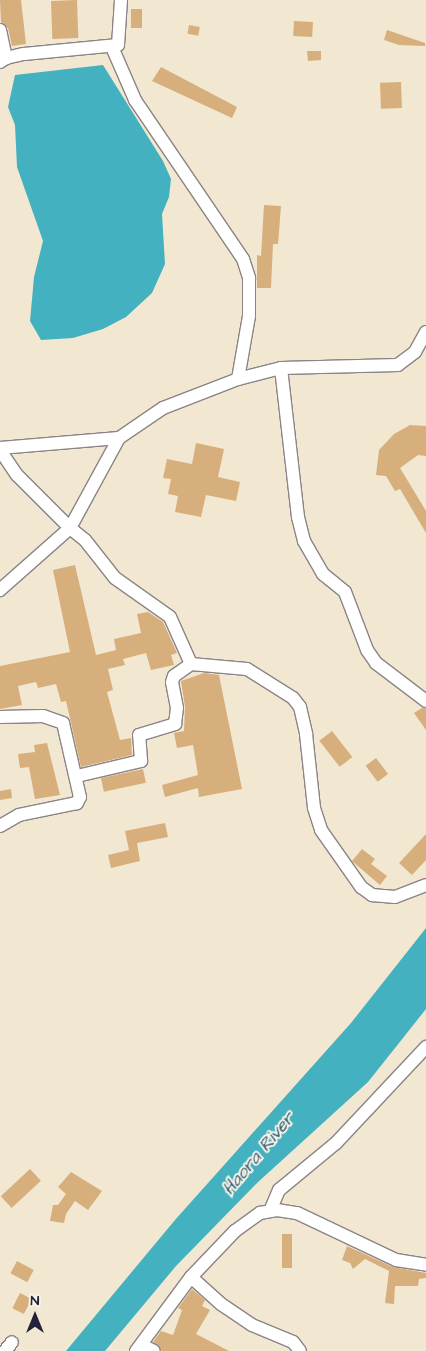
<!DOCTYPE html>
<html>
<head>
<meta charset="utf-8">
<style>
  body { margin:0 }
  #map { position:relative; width:426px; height:1351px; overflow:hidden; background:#f2e7d0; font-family:"Architects Daughter",sans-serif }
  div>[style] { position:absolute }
  .water>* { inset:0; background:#43b1c0 }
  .building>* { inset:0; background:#d7af7d; transform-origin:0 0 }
  .roads { filter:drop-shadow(1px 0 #8a8486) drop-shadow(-1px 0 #8a8486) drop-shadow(0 1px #8a8486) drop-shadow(0 -1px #8a8486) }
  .street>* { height:12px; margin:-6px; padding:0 6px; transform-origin:6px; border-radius:6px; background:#fff }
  span { translate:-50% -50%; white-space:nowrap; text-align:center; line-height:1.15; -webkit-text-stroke:4px #f7f3e8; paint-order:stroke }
  .water-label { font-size:18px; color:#2f5b70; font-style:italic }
  .north { position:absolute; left:10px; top:1291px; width:50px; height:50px; -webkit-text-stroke:4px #f7f3e8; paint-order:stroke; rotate:0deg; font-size:14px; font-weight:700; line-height:20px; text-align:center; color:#22223b }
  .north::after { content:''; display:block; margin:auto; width:18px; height:22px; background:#22223b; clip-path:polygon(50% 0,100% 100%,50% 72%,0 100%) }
</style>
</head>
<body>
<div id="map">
  <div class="water">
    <i style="clip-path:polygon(103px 65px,163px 161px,171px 179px,169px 197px,162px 214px,165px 264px,152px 293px,126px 317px,103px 329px,73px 338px,41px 340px,30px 321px,34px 277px,43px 241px,17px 167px,15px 125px,8px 107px,15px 75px)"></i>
    <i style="clip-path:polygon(426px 928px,426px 1009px,368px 1082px,257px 1183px,176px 1266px,105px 1351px,66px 1351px,175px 1220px,351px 1023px)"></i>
  </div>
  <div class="building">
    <i style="clip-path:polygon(0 0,21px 0,26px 44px,12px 46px,8px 28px,1px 22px)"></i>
    <i style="left:77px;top:0;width:38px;height:26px;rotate:88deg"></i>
    <i style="left:131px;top:9px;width:11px;height:19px"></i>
    <i style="left:294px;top:21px;width:19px;height:15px;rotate:3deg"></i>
    <i style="left:189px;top:25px;width:11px;height:9px;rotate:10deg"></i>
    <i style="clip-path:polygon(387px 30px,425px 43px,425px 46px,399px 45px,384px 40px)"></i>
    <i style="clip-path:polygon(307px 51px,321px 51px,321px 60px,308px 61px)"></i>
    <i style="clip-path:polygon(161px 67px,237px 107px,232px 118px,152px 81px)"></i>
    <i style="left:401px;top:82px;width:26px;height:21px;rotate:88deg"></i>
    <i style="clip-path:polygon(264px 205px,281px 206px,278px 244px,273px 244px,271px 288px,257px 288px,257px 255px,261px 256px)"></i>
    <i style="clip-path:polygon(410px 425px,426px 426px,426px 456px,418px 455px,400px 468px,426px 511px,426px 533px,400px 489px,395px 491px,386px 476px,376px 475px,379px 450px,394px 434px)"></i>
    <i style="clip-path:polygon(196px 443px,224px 449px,218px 477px,240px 482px,236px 501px,206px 495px,201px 517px,175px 512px,178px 496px,168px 494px,171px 479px,163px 478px,167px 459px,192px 464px)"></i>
    <i style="clip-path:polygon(75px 565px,96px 655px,116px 650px,114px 639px,141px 633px,137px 614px,148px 612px,163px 622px,177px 653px,171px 655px,174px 665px,151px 670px,146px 653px,123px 659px,125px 665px,108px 669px,113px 690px,107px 692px,120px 740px,131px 738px,132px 755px,81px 767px,66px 701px,61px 702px,56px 684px,38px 688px,36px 682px,18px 686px,22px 705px,0 709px,0 666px,70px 652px,53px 570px)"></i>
    <i style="clip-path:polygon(204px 673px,219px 675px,242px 789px,199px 797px,198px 788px,165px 797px,162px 785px,198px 775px,193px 745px,177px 748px,174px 733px,184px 731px,185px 707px,181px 681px)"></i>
    <i style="clip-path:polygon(422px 708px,426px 709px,426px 730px,414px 713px)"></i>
    <i style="left:332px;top:731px;width:33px;height:16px;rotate:52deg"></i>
    <i style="clip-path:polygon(47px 743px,60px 795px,35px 799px,29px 767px,20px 768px,18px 754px,35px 752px,34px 745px)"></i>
    <i style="left:376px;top:758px;width:20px;height:13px;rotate:53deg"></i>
    <i style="left:143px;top:769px;width:14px;height:43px;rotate:78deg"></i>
    <i style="clip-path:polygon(11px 789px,12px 798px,0 800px,0 791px)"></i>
    <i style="clip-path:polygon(165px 823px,168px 837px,137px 843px,140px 861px,111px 868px,108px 855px,129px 850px,125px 831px)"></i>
    <i style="clip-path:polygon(426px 834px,426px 860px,412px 875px,399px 863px)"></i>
    <i style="clip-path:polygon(362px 849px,375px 859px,371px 864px,387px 876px,380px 885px,352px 861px)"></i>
    <i style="left:30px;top:1169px;width:16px;height:40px;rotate:47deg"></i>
    <i style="clip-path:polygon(71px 1172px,102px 1191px,88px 1210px,75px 1201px,66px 1214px,64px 1223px,50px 1221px,53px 1205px,58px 1205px,66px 1194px,58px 1187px)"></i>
    <i style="left:282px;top:1234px;width:10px;height:34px"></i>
    <i style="clip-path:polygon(347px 1246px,393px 1267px,426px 1273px,426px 1278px,419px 1279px,418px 1286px,395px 1286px,394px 1304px,385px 1303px,389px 1271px,365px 1259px,353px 1269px,350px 1263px,342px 1260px)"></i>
    <i style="left:17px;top:1261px;width:19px;height:14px;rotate:28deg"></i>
    <i style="clip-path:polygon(192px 1289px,205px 1300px,202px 1306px,210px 1310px,196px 1334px,229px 1351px,162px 1351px,153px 1342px,161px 1331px,173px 1335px,182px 1310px,178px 1308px)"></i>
    <i style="left:20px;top:1293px;width:13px;height:17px;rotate:27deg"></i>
  </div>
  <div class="roads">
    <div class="street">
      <i style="left:0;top:30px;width:29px;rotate:78deg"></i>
      <i style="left:112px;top:47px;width:58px;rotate:66.5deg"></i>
      <i style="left:135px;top:100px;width:192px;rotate:55.8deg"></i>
      <i style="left:243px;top:259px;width:20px;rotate:72deg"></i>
      <i style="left:249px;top:278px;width:38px;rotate:90deg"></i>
      <i style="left:249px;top:316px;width:64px;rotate:99.9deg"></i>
      <i style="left:0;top:62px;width:7px;rotate:-34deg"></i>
      <i style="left:6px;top:58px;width:18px;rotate:-13deg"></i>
      <i style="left:24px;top:54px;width:94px;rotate:-5.5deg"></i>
      <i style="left:118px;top:45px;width:45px;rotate:-86.2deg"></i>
      <i style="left:426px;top:332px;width:23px;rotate:119deg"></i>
      <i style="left:415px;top:352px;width:21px;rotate:143deg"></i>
      <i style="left:398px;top:365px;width:117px;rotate:178.5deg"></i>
      <i style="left:281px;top:368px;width:44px;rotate:165.7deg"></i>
      <i style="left:238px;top:379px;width:80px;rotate:158.9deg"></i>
      <i style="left:163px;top:408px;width:53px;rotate:145.7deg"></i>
      <i style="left:119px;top:438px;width:102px;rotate:118.6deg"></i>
      <i style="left:70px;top:528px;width:19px;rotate:39deg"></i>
      <i style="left:85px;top:540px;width:48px;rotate:51.7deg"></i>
      <i style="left:115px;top:578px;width:67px;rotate:35.3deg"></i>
      <i style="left:170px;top:617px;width:51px;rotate:65.9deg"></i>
      <i style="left:191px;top:664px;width:56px;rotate:5.1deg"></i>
      <i style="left:247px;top:669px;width:54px;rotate:32.2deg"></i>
      <i style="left:293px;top:698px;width:11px;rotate:52deg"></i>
      <i style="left:300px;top:707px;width:28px;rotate:77deg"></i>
      <i style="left:306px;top:734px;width:74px;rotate:83.8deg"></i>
      <i style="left:314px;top:808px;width:23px;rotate:72deg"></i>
      <i style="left:321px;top:830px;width:70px;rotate:54.9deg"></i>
      <i style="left:361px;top:887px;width:14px;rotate:36deg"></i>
      <i style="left:372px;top:895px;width:23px;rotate:5deg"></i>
      <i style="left:395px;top:897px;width:33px;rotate:-21deg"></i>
      <i style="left:281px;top:368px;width:150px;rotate:83.5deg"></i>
      <i style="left:298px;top:517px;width:25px;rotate:76deg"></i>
      <i style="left:304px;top:541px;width:38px;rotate:60deg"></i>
      <i style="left:323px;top:574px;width:28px;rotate:39deg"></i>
      <i style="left:345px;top:592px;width:62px;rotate:69.2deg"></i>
      <i style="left:367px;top:650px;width:16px;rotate:55deg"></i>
      <i style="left:376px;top:663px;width:63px;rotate:37.2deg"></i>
      <i style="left:0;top:448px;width:119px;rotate:-4.8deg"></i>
      <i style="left:0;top:450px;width:30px;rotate:56deg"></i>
      <i style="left:17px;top:475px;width:75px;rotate:45deg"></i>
      <i style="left:70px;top:528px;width:94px;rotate:138.5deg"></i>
      <i style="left:0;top:717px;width:43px;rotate:-1.3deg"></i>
      <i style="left:43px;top:716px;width:21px;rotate:19deg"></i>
      <i style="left:63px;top:723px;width:76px;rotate:77.1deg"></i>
      <i style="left:80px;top:797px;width:7px;rotate:117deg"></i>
      <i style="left:77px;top:803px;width:59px;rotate:168.3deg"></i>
      <i style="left:19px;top:815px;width:22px;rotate:150deg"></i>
      <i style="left:77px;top:776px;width:66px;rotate:-13.2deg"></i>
      <i style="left:141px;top:761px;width:26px;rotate:-94deg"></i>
      <i style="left:139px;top:735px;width:38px;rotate:-17deg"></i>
      <i style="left:175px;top:724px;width:16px;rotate:-83deg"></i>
      <i style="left:177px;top:708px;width:26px;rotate:-101deg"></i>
      <i style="left:172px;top:682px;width:6px;rotate:-72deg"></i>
      <i style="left:174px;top:676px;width:21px;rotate:-35deg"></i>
      <i style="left:270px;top:1211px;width:23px;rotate:-67deg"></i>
      <i style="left:279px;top:1190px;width:74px;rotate:-39.5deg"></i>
      <i style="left:336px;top:1143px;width:132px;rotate:-46.8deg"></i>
      <i style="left:191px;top:1277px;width:40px;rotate:42deg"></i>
      <i style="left:221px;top:1304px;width:37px;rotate:34deg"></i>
      <i style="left:252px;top:1325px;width:44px;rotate:22.5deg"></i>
      <i style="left:293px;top:1342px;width:11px;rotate:52deg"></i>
      <i style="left:142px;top:1345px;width:13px;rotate:27deg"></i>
      <i style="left:5px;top:1351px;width:11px;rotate:-52deg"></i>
      <i style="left:136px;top:1351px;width:92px;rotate:-53.4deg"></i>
      <i style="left:191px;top:1277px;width:64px;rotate:-46.3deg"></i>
      <i style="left:235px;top:1231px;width:31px;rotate:-36deg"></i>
      <i style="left:260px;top:1213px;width:17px;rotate:-10deg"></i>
      <i style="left:277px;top:1210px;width:20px;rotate:9deg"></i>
      <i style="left:297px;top:1213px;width:110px;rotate:25.4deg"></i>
      <i style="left:396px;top:1260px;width:30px;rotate:9deg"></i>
    </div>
  </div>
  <div class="water-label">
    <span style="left:259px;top:1154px;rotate:-50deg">Haora River</span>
  </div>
  <div class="north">N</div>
</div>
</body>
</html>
